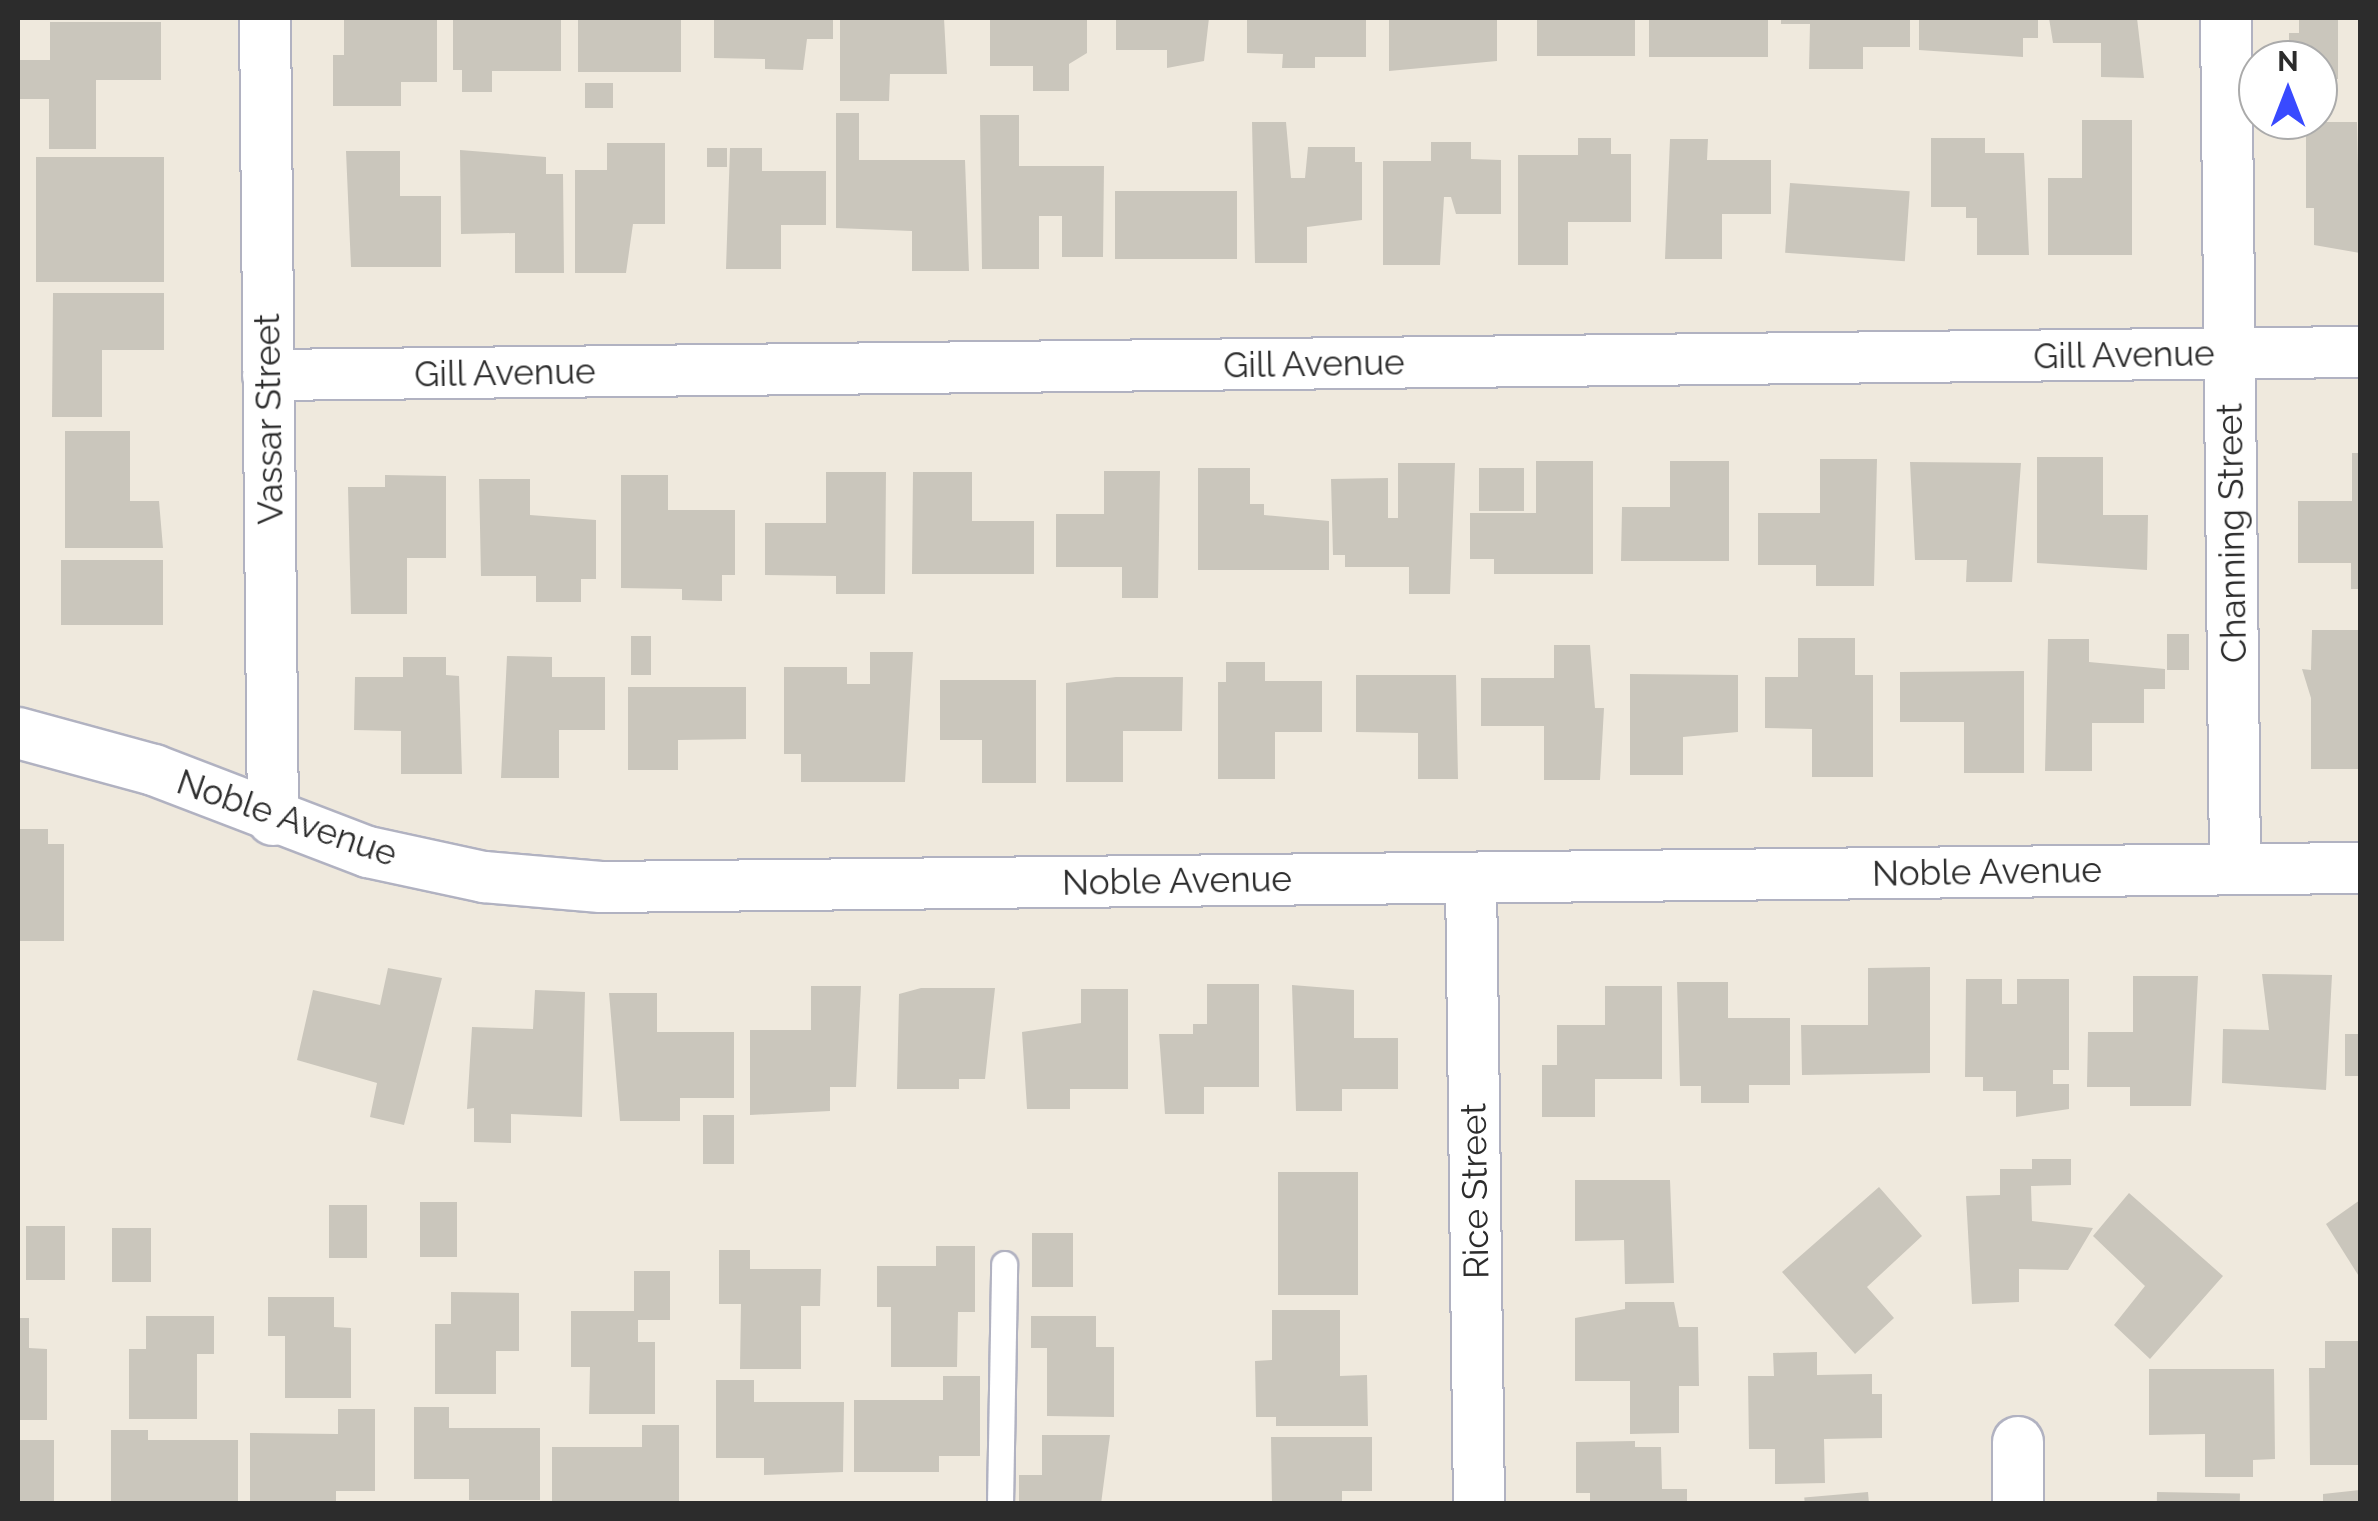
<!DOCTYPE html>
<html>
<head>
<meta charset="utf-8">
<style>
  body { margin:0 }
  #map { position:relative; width:2378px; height:1521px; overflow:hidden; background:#efe9dd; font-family:Raleway,sans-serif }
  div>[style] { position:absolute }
  .building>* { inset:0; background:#cac6bc; transform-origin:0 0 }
  .roads { filter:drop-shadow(2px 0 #b1b2c1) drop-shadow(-2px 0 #b1b2c1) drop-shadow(0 2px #b1b2c1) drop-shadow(0 -2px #b1b2c1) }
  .service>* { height:25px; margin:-12.5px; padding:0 12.5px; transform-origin:12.5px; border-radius:12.5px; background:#fff }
  .minor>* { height:50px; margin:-25px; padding:0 25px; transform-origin:25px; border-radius:25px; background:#fff }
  span { translate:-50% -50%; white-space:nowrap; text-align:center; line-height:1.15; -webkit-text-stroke:8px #fff; paint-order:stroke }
  .street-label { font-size:35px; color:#2c2c2c }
  .frame { position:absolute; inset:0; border:20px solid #2c2c2c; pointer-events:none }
  .north { position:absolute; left:2238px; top:40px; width:100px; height:100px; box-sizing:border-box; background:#fff; border:2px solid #ababab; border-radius:50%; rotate:0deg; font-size:28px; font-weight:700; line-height:40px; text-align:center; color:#2c2c2c }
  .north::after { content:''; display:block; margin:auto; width:35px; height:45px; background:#394aff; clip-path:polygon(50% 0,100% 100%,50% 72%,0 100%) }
</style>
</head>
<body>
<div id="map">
  <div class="building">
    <i style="clip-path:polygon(344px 18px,437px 18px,437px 82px,401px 82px,401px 106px,333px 106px,333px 55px,344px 55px)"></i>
    <i style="clip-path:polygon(453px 18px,561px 18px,561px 71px,492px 71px,492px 92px,462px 92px,462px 70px,453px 70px)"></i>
    <i style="left:578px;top:18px;width:103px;height:54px"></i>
    <i style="clip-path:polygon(714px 18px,833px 18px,833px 39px,807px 39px,803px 70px,765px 69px,765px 59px,714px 58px)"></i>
    <i style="clip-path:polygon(840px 18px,944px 18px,947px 74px,890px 74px,889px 101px,840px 101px)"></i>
    <i style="clip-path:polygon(990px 18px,1087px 18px,1087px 53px,1069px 64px,1069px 91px,1033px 91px,1033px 66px,990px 66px)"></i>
    <i style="clip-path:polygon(1116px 18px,1209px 18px,1204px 61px,1167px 68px,1167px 50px,1116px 50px)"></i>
    <i style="clip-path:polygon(1247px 18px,1366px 18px,1366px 57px,1315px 57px,1315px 68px,1282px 68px,1283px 54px,1247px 53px)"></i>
    <i style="clip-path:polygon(1389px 18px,1497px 18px,1497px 61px,1389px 71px)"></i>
    <i style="left:1537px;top:18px;width:98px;height:38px"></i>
    <i style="left:1649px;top:18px;width:119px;height:39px"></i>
    <i style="clip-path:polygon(1781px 18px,1910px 18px,1910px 47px,1863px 47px,1863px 69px,1809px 69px,1810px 24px,1781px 24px)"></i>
    <i style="clip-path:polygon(1919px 18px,2038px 18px,2038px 38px,2023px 38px,2023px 57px,1919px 50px)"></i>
    <i style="clip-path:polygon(2049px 18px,2137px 18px,2144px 78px,2101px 77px,2101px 43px,2053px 43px)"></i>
    <i style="clip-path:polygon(2299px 18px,2338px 18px,2338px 79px,2318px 79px,2318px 60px,2289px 60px,2289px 33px,2299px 33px)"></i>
    <i style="clip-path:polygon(50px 22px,161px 22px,161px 80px,96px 80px,96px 149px,49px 149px,49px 99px,18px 99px,18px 60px,50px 60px)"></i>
    <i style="left:585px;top:83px;width:28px;height:25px"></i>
    <i style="clip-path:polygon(836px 113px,859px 113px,859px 160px,965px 160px,969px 271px,912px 271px,912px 231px,836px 228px)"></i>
    <i style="clip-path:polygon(980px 115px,1019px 115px,1019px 166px,1104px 166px,1103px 257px,1062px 257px,1062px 216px,1039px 216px,1039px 269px,982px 269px)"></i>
    <i style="clip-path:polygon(2082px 120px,2132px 120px,2132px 255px,2048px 255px,2048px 178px,2082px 178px)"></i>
    <i style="clip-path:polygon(1252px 122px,1286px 122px,1291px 178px,1305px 178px,1308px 147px,1355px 147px,1355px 162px,1362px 162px,1362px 220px,1307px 227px,1307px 263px,1255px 263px)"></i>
    <i style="clip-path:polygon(2306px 122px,2357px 122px,2360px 253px,2314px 245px,2314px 208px,2306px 208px)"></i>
    <i style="clip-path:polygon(1578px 138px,1611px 138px,1611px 154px,1631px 154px,1631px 222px,1568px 222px,1568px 265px,1518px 265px,1518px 155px,1578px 155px)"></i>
    <i style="clip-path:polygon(1931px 138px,1985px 138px,1985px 153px,2024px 153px,2029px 255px,1977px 255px,1977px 218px,1966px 218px,1966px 207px,1931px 207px)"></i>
    <i style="clip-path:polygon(1670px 139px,1708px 139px,1707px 160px,1771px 160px,1771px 214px,1722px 214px,1722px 259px,1665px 259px)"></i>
    <i style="clip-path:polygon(1431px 142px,1471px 142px,1471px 159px,1501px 160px,1501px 214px,1456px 214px,1451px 197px,1444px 197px,1440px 265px,1383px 265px,1383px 161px,1431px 161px)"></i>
    <i style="clip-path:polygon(607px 143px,665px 143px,665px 224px,633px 224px,626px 273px,575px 273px,575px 170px,607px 170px)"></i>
    <i style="left:707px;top:148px;width:20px;height:19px"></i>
    <i style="clip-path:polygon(730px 148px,762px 148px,762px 171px,826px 171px,826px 225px,781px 225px,781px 269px,726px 269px)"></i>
    <i style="clip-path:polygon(460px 150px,546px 157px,546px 174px,563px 174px,564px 273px,515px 273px,515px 233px,461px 234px)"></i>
    <i style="clip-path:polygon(346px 151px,400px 151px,400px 196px,441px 196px,441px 267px,351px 267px)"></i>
    <i style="left:36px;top:157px;width:128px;height:125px"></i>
    <i style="left:1790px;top:183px;width:120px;height:70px;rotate:4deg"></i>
    <i style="left:1115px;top:191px;width:122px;height:68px"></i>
    <i style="clip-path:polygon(53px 293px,164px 293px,164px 350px,102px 350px,102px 417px,52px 417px)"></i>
    <i style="clip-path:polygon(65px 431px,130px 431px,130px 501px,159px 501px,163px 548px,65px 548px)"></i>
    <i style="clip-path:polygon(2352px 453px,2360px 453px,2360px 589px,2351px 589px,2351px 563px,2298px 563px,2298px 501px,2352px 501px)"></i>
    <i style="clip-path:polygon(2037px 457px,2103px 457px,2103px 515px,2148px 515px,2147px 570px,2037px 563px)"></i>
    <i style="clip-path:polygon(1820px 459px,1877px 459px,1874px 586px,1816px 586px,1816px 565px,1758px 565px,1758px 513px,1820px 513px)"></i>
    <i style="clip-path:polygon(1536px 461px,1593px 461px,1593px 574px,1494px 574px,1494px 559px,1470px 559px,1470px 513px,1536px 513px)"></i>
    <i style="clip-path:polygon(1670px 461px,1729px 461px,1729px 561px,1621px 561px,1622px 507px,1670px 507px)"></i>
    <i style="clip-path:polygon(1910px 462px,2021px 463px,2012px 582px,1966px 582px,1967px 560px,1915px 560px)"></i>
    <i style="clip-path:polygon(1398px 463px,1455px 463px,1450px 594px,1409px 594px,1409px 567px,1345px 567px,1345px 555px,1333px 555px,1331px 479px,1388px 478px,1388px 518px,1398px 518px)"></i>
    <i style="clip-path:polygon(1198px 468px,1250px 468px,1250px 504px,1264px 504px,1264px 515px,1329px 521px,1329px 570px,1198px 570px)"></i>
    <i style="left:1479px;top:468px;width:45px;height:43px"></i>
    <i style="clip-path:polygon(1104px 471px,1160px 471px,1158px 598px,1122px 598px,1122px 567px,1056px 567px,1056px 514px,1104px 514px)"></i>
    <i style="clip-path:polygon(826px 472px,886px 472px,885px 594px,836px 594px,836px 576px,765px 575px,765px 523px,826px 523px)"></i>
    <i style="clip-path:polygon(913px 472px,972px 472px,972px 521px,1034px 521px,1034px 574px,912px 574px)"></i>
    <i style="clip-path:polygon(385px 475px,446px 476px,446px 558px,407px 558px,407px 614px,351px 614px,348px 487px,385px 487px)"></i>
    <i style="clip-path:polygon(621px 475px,668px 475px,668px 510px,735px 510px,735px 575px,722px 575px,722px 601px,682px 600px,682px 589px,621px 588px)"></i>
    <i style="clip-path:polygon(479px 479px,530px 479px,530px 515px,596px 520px,596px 579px,581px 579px,581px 602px,536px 602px,536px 576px,481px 576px)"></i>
    <i style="left:61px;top:560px;width:102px;height:65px"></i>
    <i style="clip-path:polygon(2312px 630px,2360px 630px,2360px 769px,2311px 769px,2311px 698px,2302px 669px,2311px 670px)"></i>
    <i style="left:2167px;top:634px;width:22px;height:36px"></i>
    <i style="left:631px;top:636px;width:20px;height:39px"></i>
    <i style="clip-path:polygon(1798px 638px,1855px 638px,1855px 675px,1873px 675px,1873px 777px,1812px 777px,1812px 729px,1765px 728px,1765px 677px,1798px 677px)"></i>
    <i style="clip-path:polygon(2048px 639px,2089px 639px,2089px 662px,2165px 669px,2165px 689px,2144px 689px,2144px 723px,2092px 723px,2092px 771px,2045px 771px)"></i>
    <i style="clip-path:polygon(1554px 645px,1590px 645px,1595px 708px,1604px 708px,1600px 780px,1544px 780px,1544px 726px,1481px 726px,1481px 678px,1554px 678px)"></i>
    <i style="clip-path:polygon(870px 652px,913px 652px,905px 782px,801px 782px,801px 754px,784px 754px,784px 667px,847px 667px,847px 684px,870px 684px)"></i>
    <i style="clip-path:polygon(507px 656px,552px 657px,552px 677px,605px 677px,605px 730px,559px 730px,559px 778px,501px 778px)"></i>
    <i style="clip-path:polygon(403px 657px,446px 657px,446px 675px,459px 676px,462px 774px,401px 774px,401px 731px,354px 730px,355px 677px,403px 677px)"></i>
    <i style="clip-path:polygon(1226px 662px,1265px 662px,1265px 681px,1322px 681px,1322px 732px,1275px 732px,1275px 779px,1218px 779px,1218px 682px,1226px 682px)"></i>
    <i style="clip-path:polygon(2024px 671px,2024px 773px,1964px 773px,1964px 722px,1900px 722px,1900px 672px)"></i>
    <i style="clip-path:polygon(1630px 674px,1738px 675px,1738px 732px,1683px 737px,1683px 775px,1630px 775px)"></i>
    <i style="clip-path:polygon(1356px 675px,1456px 675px,1458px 779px,1418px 779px,1418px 733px,1356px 732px)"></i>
    <i style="clip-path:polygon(1116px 677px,1183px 677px,1182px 731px,1123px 731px,1123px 782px,1066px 782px,1066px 683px)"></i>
    <i style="clip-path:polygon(940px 680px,1036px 680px,1036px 783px,982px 783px,982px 740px,940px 740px)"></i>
    <i style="clip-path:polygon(628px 687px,746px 687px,746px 739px,678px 740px,678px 770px,628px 770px)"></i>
    <i style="clip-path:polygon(18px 829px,48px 829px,48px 844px,64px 844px,64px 941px,18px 941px)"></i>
    <i style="clip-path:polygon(1930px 967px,1930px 1073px,1802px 1075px,1801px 1025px,1868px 1025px,1868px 968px)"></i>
    <i style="clip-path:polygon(388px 968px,442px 978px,404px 1125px,370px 1117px,377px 1083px,297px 1060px,313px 990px,380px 1005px)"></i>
    <i style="clip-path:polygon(2262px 974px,2332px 975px,2326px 1090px,2222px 1083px,2223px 1029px,2269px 1030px)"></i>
    <i style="clip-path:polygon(2133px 976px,2198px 976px,2191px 1106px,2130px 1106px,2130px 1087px,2087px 1087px,2088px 1032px,2133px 1032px)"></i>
    <i style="clip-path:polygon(1966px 979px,2002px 979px,2002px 1004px,2017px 1004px,2017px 979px,2069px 979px,2069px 1070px,2053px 1070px,2053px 1084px,2069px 1084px,2069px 1109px,2016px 1117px,2016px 1091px,1983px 1091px,1983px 1077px,1965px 1077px)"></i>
    <i style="clip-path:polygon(1677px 982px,1728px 982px,1728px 1018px,1790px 1018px,1790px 1085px,1749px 1085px,1749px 1103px,1701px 1103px,1701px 1086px,1680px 1086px)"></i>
    <i style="clip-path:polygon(1207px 984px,1259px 984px,1259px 1087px,1204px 1087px,1204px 1114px,1165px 1114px,1159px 1034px,1193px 1034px,1193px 1024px,1207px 1024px)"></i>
    <i style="clip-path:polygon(1292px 985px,1354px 990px,1354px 1038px,1398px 1038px,1398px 1089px,1342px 1089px,1342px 1111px,1296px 1111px)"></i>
    <i style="clip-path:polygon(811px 986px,861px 986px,856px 1087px,830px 1087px,830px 1111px,750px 1115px,750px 1030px,811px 1030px)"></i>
    <i style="clip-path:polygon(1605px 986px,1662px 986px,1662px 1079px,1595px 1079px,1595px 1117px,1542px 1117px,1542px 1065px,1557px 1065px,1557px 1025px,1605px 1025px)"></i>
    <i style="clip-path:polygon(921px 988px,995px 988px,985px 1079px,959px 1079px,959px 1089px,897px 1089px,899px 994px)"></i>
    <i style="clip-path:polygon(1081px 989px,1128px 989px,1128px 1089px,1070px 1089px,1070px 1109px,1027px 1109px,1022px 1032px,1081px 1023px)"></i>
    <i style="clip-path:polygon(535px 990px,585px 992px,582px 1117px,511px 1114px,511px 1143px,474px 1142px,474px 1108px,467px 1109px,472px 1027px,533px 1029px)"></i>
    <i style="clip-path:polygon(609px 993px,657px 993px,657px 1032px,734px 1032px,734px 1098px,680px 1098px,680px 1121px,620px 1121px)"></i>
    <i style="left:2345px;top:1034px;width:15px;height:42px"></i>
    <i style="left:703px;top:1115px;width:31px;height:49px"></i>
    <i style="clip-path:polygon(2032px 1159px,2071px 1159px,2071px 1185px,2031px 1186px,2032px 1221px,2093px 1228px,2068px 1270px,2019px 1269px,2019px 1302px,1972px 1304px,1966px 1196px,2000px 1195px,2000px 1169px,2032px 1169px)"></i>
    <i style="left:1358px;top:1172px;width:123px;height:80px;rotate:90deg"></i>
    <i style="clip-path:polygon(1575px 1180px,1670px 1180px,1674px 1283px,1625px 1284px,1624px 1240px,1575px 1241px)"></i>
    <i style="clip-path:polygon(1879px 1187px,1922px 1236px,1867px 1287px,1894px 1318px,1855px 1354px,1782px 1272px)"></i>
    <i style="clip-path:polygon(2129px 1193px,2223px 1276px,2150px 1359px,2114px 1325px,2145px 1286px,2093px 1236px)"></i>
    <i style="clip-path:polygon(2360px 1200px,2360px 1278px,2326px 1224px)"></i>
    <i style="left:420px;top:1202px;width:37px;height:55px"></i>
    <i style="left:329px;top:1205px;width:38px;height:53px"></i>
    <i style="left:26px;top:1226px;width:39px;height:54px"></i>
    <i style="left:112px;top:1228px;width:39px;height:54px"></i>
    <i style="left:1032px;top:1233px;width:41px;height:54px"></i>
    <i style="clip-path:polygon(936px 1246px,975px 1246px,975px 1312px,958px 1312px,957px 1367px,891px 1367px,891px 1307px,877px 1307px,877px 1266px,936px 1266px)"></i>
    <i style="clip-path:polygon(719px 1250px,750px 1250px,750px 1269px,821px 1269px,820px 1306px,801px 1306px,801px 1369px,740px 1369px,741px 1304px,719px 1304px)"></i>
    <i style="clip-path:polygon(634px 1271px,670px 1271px,670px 1320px,638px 1320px,638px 1342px,655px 1342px,655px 1414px,589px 1414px,590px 1367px,571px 1367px,571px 1311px,634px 1311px)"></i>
    <i style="clip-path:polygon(451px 1292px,519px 1293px,519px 1351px,496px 1351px,496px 1394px,435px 1394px,435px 1324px,451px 1324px)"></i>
    <i style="clip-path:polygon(268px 1297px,334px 1297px,334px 1327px,351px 1328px,351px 1398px,285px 1398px,285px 1336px,268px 1336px)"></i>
    <i style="clip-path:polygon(1625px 1302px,1674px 1302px,1679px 1327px,1698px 1327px,1699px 1386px,1679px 1386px,1679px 1433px,1630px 1434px,1630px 1381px,1575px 1381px,1575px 1318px,1625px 1309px)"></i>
    <i style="clip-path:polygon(1272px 1310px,1340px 1310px,1340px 1376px,1367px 1375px,1368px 1426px,1276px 1426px,1276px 1417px,1256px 1417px,1255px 1361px,1272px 1360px)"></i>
    <i style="clip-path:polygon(146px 1316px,214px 1316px,214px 1354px,197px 1354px,197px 1419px,129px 1419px,129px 1349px,146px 1349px)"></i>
    <i style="clip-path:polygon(1031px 1316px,1096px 1316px,1096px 1347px,1114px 1347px,1114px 1417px,1047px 1416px,1047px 1348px,1031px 1348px)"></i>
    <i style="clip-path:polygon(18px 1318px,29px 1318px,29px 1348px,47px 1349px,47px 1420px,18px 1420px)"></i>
    <i style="clip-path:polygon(2325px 1341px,2360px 1341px,2360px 1465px,2310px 1465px,2309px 1368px,2325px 1368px)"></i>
    <i style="clip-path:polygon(1817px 1352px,1817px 1375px,1872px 1374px,1872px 1394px,1882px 1394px,1882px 1438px,1824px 1439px,1825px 1483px,1775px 1484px,1775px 1449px,1749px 1449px,1748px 1376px,1774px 1376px,1773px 1353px)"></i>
    <i style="clip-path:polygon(2149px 1369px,2274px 1369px,2275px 1459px,2253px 1460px,2253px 1477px,2205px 1477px,2205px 1434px,2149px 1435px)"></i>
    <i style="clip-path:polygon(943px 1376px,980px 1376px,980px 1456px,939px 1456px,939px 1472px,854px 1472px,854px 1400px,943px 1400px)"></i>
    <i style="clip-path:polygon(716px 1380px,754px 1380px,754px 1402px,844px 1402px,843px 1472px,764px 1475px,764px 1458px,716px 1458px)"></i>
    <i style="clip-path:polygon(414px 1407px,449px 1407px,449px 1428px,540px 1428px,540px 1500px,469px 1500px,469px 1479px,414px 1479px)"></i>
    <i style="clip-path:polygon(338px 1409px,375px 1409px,375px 1491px,336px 1491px,336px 1504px,250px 1504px,250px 1433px,338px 1434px)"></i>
    <i style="clip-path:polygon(642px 1425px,679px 1425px,679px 1503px,552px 1504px,552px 1447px,642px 1447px)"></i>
    <i style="clip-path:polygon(111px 1430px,148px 1430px,148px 1440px,238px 1440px,238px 1504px,111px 1504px)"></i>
    <i style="clip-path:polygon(1042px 1435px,1110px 1435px,1101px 1504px,1019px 1504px,1019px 1475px,1042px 1475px)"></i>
    <i style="clip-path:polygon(1271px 1437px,1372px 1437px,1372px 1491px,1342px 1491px,1342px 1504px,1272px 1504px)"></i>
    <i style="left:18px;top:1440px;width:36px;height:64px"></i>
    <i style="clip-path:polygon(1635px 1441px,1635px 1447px,1661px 1447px,1662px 1489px,1687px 1489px,1687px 1504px,1590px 1504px,1590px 1493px,1576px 1493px,1576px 1442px)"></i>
    <i style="clip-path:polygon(2360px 1490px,2360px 1504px,2323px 1504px,2323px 1494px)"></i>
    <i style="left:1868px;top:1492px;width:12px;height:64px;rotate:85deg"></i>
    <i style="left:2157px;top:1492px;width:83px;height:12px;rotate:1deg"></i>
  </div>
  <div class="roads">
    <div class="service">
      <i style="left:1000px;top:1504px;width:240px;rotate:-89deg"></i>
    </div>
    <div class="minor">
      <i style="left:265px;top:18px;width:802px;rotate:89.43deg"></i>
      <i style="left:2226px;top:18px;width:851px;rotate:89.39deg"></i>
      <i style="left:268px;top:375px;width:2092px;rotate:-0.63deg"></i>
      <i style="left:18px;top:733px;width:141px;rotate:15.2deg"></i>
      <i style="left:154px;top:770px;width:229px;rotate:21deg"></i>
      <i style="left:368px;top:852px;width:119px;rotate:12.2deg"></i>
      <i style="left:484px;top:877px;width:117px;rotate:4.9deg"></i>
      <i style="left:601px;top:887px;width:1759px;rotate:-0.62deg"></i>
      <i style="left:1471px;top:878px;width:626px;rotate:89.27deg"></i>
      <i style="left:2018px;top:1442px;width:62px;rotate:90deg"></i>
    </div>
  </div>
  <div class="street-label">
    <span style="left:2124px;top:355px;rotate:-1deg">Gill Avenue</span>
    <span style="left:1314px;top:364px;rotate:-1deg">Gill Avenue</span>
    <span style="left:505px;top:373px;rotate:-1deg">Gill Avenue</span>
    <span style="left:269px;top:419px;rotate:-91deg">Vassar Street</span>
    <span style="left:2232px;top:533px;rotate:-91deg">Channing Street</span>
    <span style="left:287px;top:818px;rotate:19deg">Noble Avenue</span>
    <span style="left:1987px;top:872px;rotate:-1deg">Noble Avenue</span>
    <span style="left:1177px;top:881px;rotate:-1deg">Noble Avenue</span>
    <span style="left:1475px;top:1191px;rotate:-91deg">Rice Street</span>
  </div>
  <div class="frame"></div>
  <div class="north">N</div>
</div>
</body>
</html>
